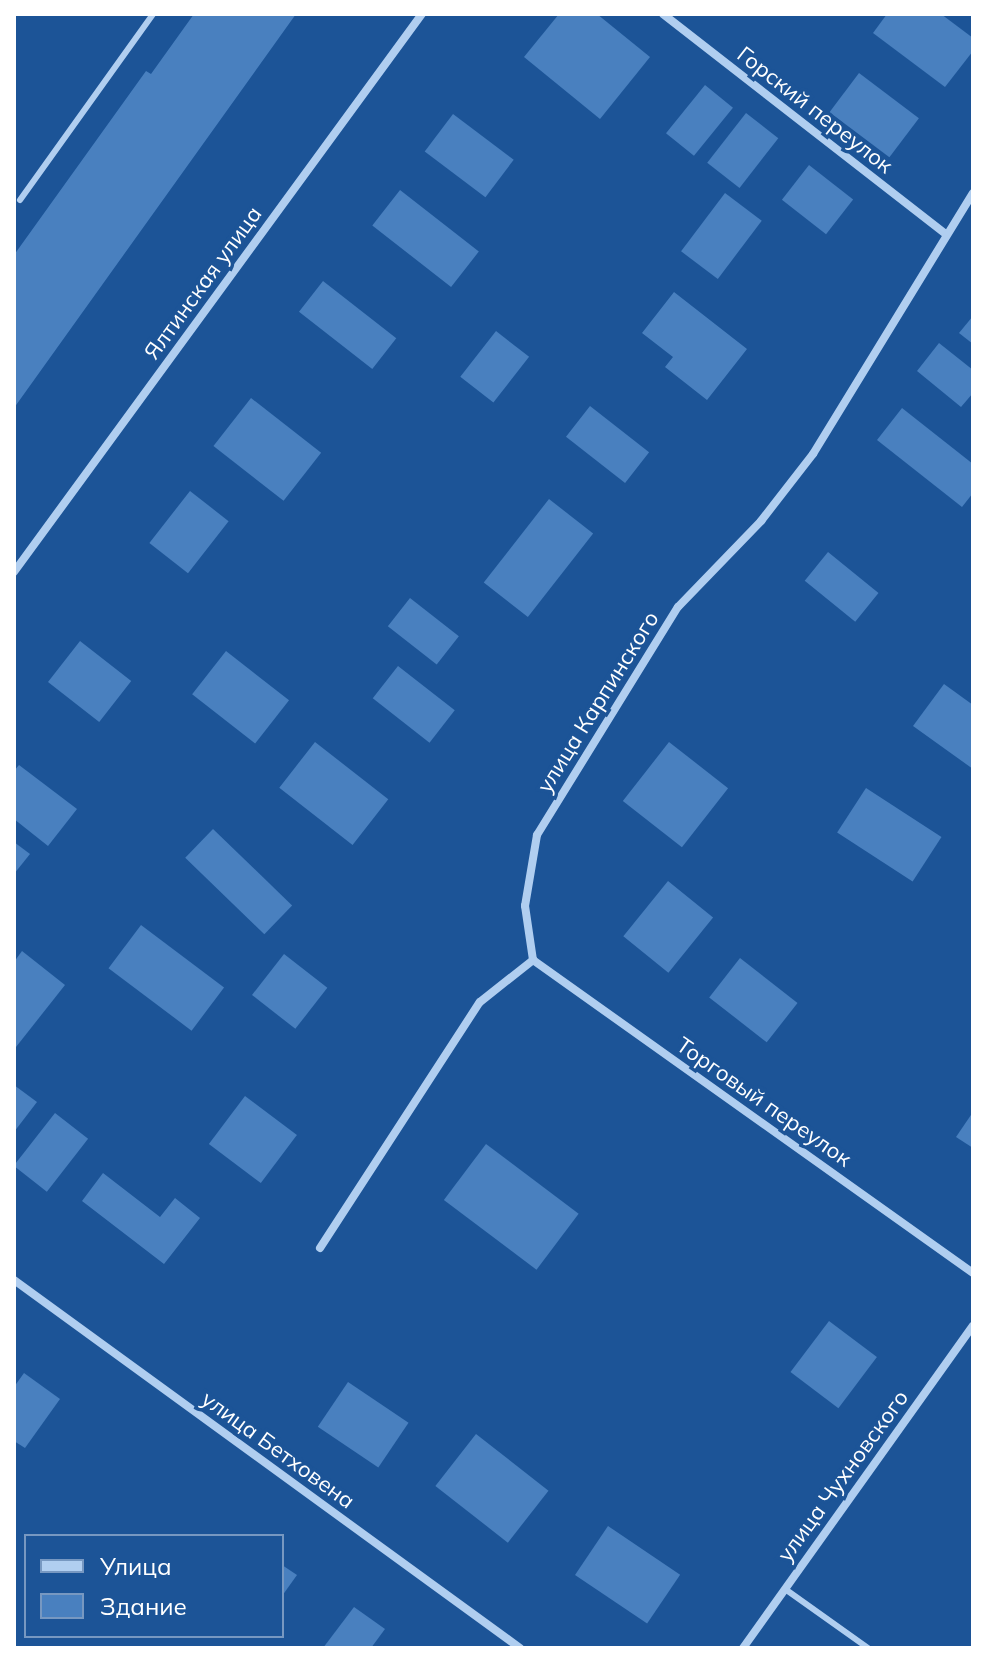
<!DOCTYPE html>
<html>
<head>
<meta charset="utf-8">
<style>
  body { margin:0 }
  #map { position:relative; width:987px; height:1662px; overflow:hidden; background:#1c5497; font-family:Mulish,sans-serif }
  div>[style] { position:absolute }
  .building>* { inset:0; background:#4980bf; transform-origin:0 0 }
  .service>* { height:6px; margin:-3px; padding:0 3px; transform-origin:3px; border-radius:3px; background:#b0cef0 }
  .minor>* { height:8px; margin:-4px; padding:0 4px; transform-origin:4px; border-radius:4px; background:#b0cef0 }
  span { translate:-50% -50%; white-space:nowrap; text-align:center; line-height:1.15; -webkit-text-stroke:7px #1c5497; paint-order:stroke }
  .street-label { font-size:22px; color:#fff }
  .frame { position:absolute; inset:0; border:16px solid #fff; pointer-events:none }
  .legend { position:absolute; left:24px; top:1534px; width:260px; height:104px; box-sizing:border-box; background:#1c5497; border:2px solid #7798c1; margin:0; padding:10px 14px; list-style:none; font-size:24px; color:#fff }
  .legend li { display:flex; align-items:center; gap:16px; height:40px }
  .legend b { width:40px; border:2px solid #7798c1 }
</style>
</head>
<body>
<div id="map">
  <div class="building">
    <i style="clip-path:polygon(194px 14px,296px 14px,14px 408px,14px 255px,146px 71px,151px 74px)"></i>
    <i style="clip-path:polygon(559px 14px,597px 14px,650px 57px,600px 119px,524px 57px)"></i>
    <i style="clip-path:polygon(887px 14px,941px 14px,973px 38px,973px 51px,945px 87px,873px 33px)"></i>
    <i style="left:859px;top:73px;width:75px;height:49px;rotate:37deg"></i>
    <i style="left:705px;top:85px;width:36px;height:62px;rotate:39deg"></i>
    <i style="left:746px;top:113px;width:41px;height:63px;rotate:38deg"></i>
    <i style="left:453px;top:114px;width:76px;height:47px;rotate:37deg"></i>
    <i style="left:809px;top:165px;width:56px;height:44px;rotate:38deg"></i>
    <i style="left:400px;top:190px;width:100px;height:45px;rotate:38deg"></i>
    <i style="left:725px;top:193px;width:46px;height:73px;rotate:37deg"></i>
    <i style="left:323px;top:281px;width:93px;height:39px;rotate:38deg"></i>
    <i style="clip-path:polygon(674px 292px,747px 349px,707px 400px,665px 367px,673px 357px,642px 333px)"></i>
    <i style="clip-path:polygon(973px 316px,973px 344px,959px 333px)"></i>
    <i style="left:496px;top:331px;width:42px;height:58px;rotate:38deg"></i>
    <i style="clip-path:polygon(939px 343px,973px 370px,973px 393px,961px 407px,917px 371px)"></i>
    <i style="left:251px;top:398px;width:89px;height:61px;rotate:38deg"></i>
    <i style="left:590px;top:406px;width:75px;height:39px;rotate:38deg"></i>
    <i style="clip-path:polygon(902px 408px,973px 464px,973px 493px,962px 507px,877px 440px)"></i>
    <i style="left:190px;top:491px;width:49px;height:66px;rotate:38deg"></i>
    <i style="left:549px;top:499px;width:56px;height:106px;rotate:38deg"></i>
    <i style="left:828px;top:552px;width:65px;height:37px;rotate:39deg"></i>
    <i style="left:410px;top:598px;width:62px;height:36px;rotate:38deg"></i>
    <i style="left:80px;top:641px;width:65px;height:52px;rotate:38deg"></i>
    <i style="left:226px;top:651px;width:80px;height:55px;rotate:38deg"></i>
    <i style="left:398px;top:666px;width:72px;height:41px;rotate:38deg"></i>
    <i style="clip-path:polygon(944px 684px,973px 705px,973px 769px,913px 726px)"></i>
    <i style="left:315px;top:742px;width:93px;height:58px;rotate:38deg"></i>
    <i style="left:669px;top:742px;width:75px;height:75px;rotate:38deg"></i>
    <i style="clip-path:polygon(19px 765px,77px 809px,48px 846px,14px 819px,14px 771px)"></i>
    <i style="left:866px;top:788px;width:90px;height:53px;rotate:33deg"></i>
    <i style="left:213px;top:829px;width:110px;height:40px;rotate:44deg"></i>
    <i style="clip-path:polygon(14px 842px,30px 854px,14px 874px)"></i>
    <i style="left:668px;top:881px;width:58px;height:71px;rotate:39deg"></i>
    <i style="left:141px;top:925px;width:104px;height:54px;rotate:37deg"></i>
    <i style="clip-path:polygon(22px 951px,65px 985px,16px 1047px,14px 962px)"></i>
    <i style="left:284px;top:954px;width:55px;height:52px;rotate:38deg"></i>
    <i style="left:740px;top:958px;width:73px;height:50px;rotate:38deg"></i>
    <i style="clip-path:polygon(14px 1085px,37px 1102px,14px 1132px)"></i>
    <i style="left:245px;top:1096px;width:65px;height:60px;rotate:37deg"></i>
    <i style="clip-path:polygon(973px 1112px,973px 1148px,956px 1137px)"></i>
    <i style="left:55px;top:1113px;width:42px;height:67px;rotate:38deg"></i>
    <i style="left:486px;top:1144px;width:116px;height:70px;rotate:37deg"></i>
    <i style="clip-path:polygon(103px 1173px,160px 1217px,175px 1198px,200px 1218px,164px 1264px,82px 1201px)"></i>
    <i style="left:829px;top:1321px;width:60px;height:64px;rotate:37deg"></i>
    <i style="clip-path:polygon(24px 1373px,60px 1399px,25px 1448px,14px 1441px,14px 1387px)"></i>
    <i style="left:348px;top:1382px;width:73px;height:54px;rotate:34deg"></i>
    <i style="left:476px;top:1434px;width:92px;height:66px;rotate:38deg"></i>
    <i style="left:608px;top:1526px;width:87px;height:59px;rotate:34deg"></i>
    <i style="clip-path:polygon(282px 1565px,297px 1575px,282px 1596px)"></i>
    <i style="clip-path:polygon(354px 1607px,385px 1629px,371px 1648px,323px 1648px)"></i>
  </div>
  <div class="service">
    <i style="left:20px;top:200px;width:229px;rotate:-54.4deg"></i>
    <i style="left:785px;top:1589px;width:102px;rotate:35.4deg"></i>
  </div>
  <div class="minor">
    <i style="left:663px;top:14px;width:356px;rotate:37.9deg"></i>
    <i style="left:14px;top:572px;width:691px;rotate:-53.83deg"></i>
    <i style="left:533px;top:960px;width:540px;rotate:35.43deg"></i>
    <i style="left:320px;top:1248px;width:293px;rotate:-57deg"></i>
    <i style="left:480px;top:1002px;width:68px;rotate:-38.4deg"></i>
    <i style="left:533px;top:960px;width:55px;rotate:-98.4deg"></i>
    <i style="left:525px;top:906px;width:72px;rotate:-80.4deg"></i>
    <i style="left:537px;top:835px;width:268px;rotate:-58.3deg"></i>
    <i style="left:678px;top:607px;width:120px;rotate:-46deg"></i>
    <i style="left:761px;top:521px;width:85px;rotate:-52.2deg"></i>
    <i style="left:813px;top:454px;width:306px;rotate:-58.5deg"></i>
    <i style="left:14px;top:1280px;width:626px;rotate:36.03deg"></i>
    <i style="left:743px;top:1648px;width:396px;rotate:-54.5deg"></i>
  </div>
  <div class="street-label">
    <span style="left:815px;top:110px;rotate:38deg">Горский переулок</span>
    <span style="left:203px;top:283px;rotate:-54deg">Ялтинская улица</span>
    <span style="left:598px;top:702px;rotate:-58deg">улица Карпинского</span>
    <span style="left:764px;top:1102px;rotate:35deg">Торговый переулок</span>
    <span style="left:278px;top:1450px;rotate:36deg">улица Бетховена</span>
    <span style="left:843px;top:1476px;rotate:-54deg">улица Чухновского</span>
  </div>
  <div class="frame"></div>
  <ul class="legend">
  <li><b style="height:10px;background:#b0cef0"></b>Улица</li>
  <li><b style="height:22px;background:#4980bf"></b>Здание</li>
  </ul>
</div>
</body>
</html>
